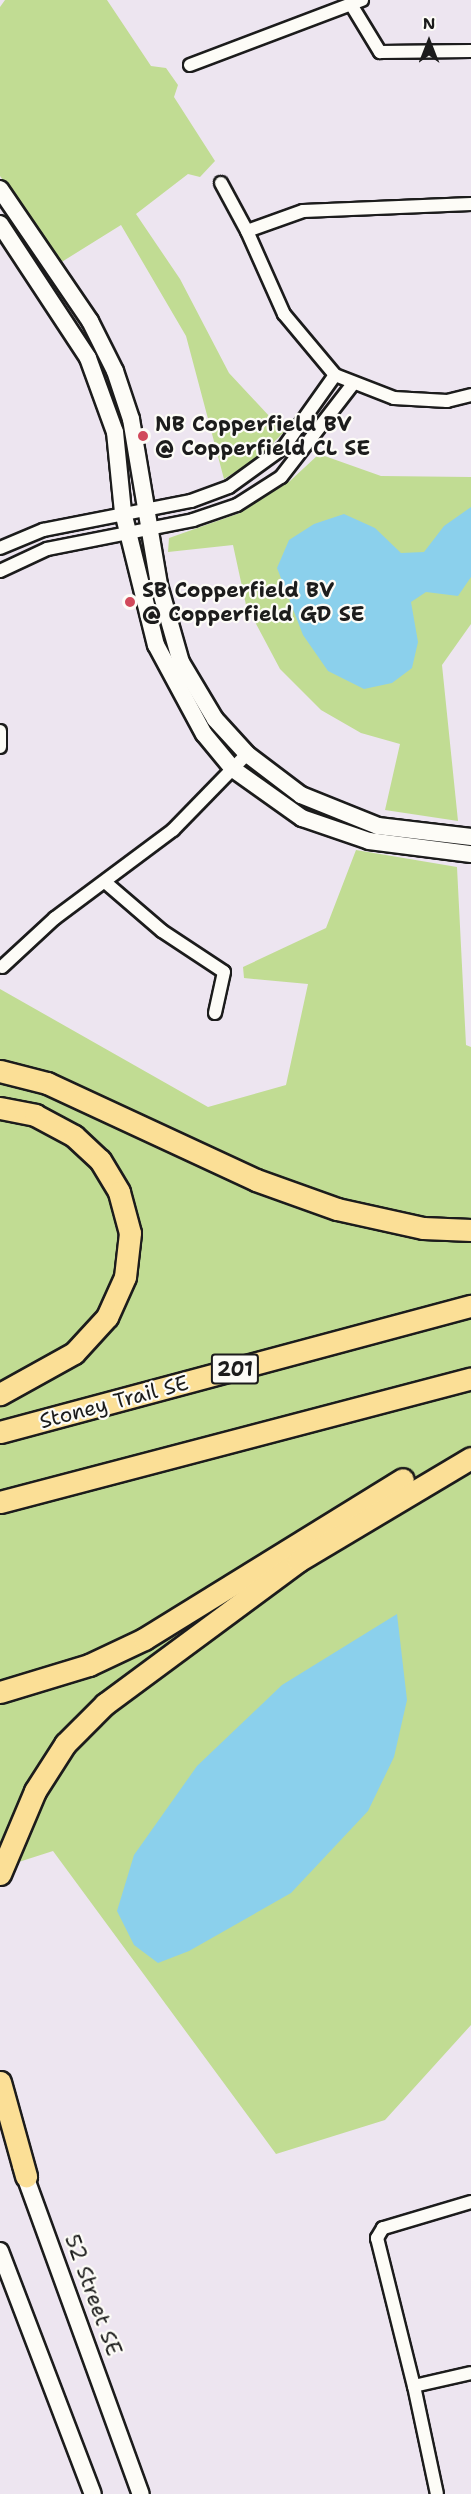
<!DOCTYPE html>
<html>
<head>
<meta charset="utf-8">
<style>
  body { margin:0 }
  #map { position:relative; width:471px; height:2494px; overflow:hidden; background:#ede5f0; font-family:"Shantell Sans",sans-serif }
  div>[style] { position:absolute }
  .green>* { inset:0; background:#c1dc93 }
  .water>* { inset:0; background:#8bd0ec }
  .roads { filter:drop-shadow(2px 0 #1c1c1c) drop-shadow(-2px 0 #1c1c1c) drop-shadow(0 2px #1c1c1c) drop-shadow(0 -2px #1c1c1c) }
  .street>* { height:12px; margin:-6px; padding:0 6px; transform-origin:6px; border-radius:6px; background:#fdfcf7 }
  .secondary>* { height:16px; margin:-8px; padding:0 8px; transform-origin:8px; border-radius:8px; background:#fdfcf7 }
  .highway>* { height:21px; margin:-10.5px; padding:0 10.5px; transform-origin:10.5px; border-radius:10.5px; background:#fbdf96 }
  .dots>* { width:16px; height:16px; translate:-50% -50%; box-sizing:border-box; border:3px solid #fdfcf7; border-radius:50% }
  span { translate:-50% -50%; white-space:nowrap; text-align:center; line-height:1.15; -webkit-text-stroke:4.5px #fdfcf7; paint-order:stroke }
  .shield-label span { padding:2px 4px; background:#fdfcf7; border:2px solid; border-radius:4px; -webkit-text-stroke-width:0 }
  .shield-label { font-size:20px; color:#1c1c1c; font-weight:700 }
  .poi-label { font-size:21px; color:#1c1c1c; font-weight:700 }
  .left { translate:0 -50%; text-align:left }
  .street-label { font-size:21px; color:#1c1c1c }
  .north { position:absolute; left:399px; top:12px; width:60px; height:60px; -webkit-text-stroke:4px #fdfcf7; paint-order:stroke; rotate:0deg; font-size:16px; font-weight:700; line-height:24px; text-align:center; color:#1c1c1c }
  .north::after { content:''; display:block; margin:auto; width:21px; height:27px; background:#1c1c1c; clip-path:polygon(50% 0,100% 100%,50% 72%,0 100%) }
</style>
</head>
<body>
<div id="map">
  <div class="green">
    <i style="clip-path:polygon(5px 0,107px 0,151px 66px,166px 68px,178px 85px,174px 97px,215px 161px,200px 177px,188px 174px,136px 214px,180px 279px,229px 373px,284px 432px,258px 458px,224px 479px,186px 336px,121px 225px,60px 263px,0 176px,0 7px)"></i>
    <i style="clip-path:polygon(319px 454px,381px 476px,471px 477px,471px 624px,442px 665px,458px 821px,385px 810px,400px 744px,361px 733px,321px 710px,280px 669px,246px 605px,233px 545px,168px 552px,169px 538px,240px 513px,290px 481px)"></i>
    <i style="clip-path:polygon(356px 850px,457px 867px,466px 1045px,471px 1047px,471px 2025px,385px 2120px,276px 2154px,53px 1851px,0 1868px,0 989px,208px 1107px,286px 1085px,308px 984px,244px 978px,243px 967px,326px 928px)"></i>
  </div>
  <div class="water">
    <i style="clip-path:polygon(471px 507px,471px 577px,458px 596px,426px 592px,411px 602px,418px 642px,412px 668px,392px 683px,364px 689px,328px 671px,303px 635px,277px 568px,289px 540px,314px 524px,344px 514px,375px 528px,401px 553px,424px 552px,444px 526px)"></i>
    <i style="clip-path:polygon(397px 1614px,407px 1700px,394px 1757px,368px 1811px,291px 1893px,189px 1951px,158px 1963px,134px 1945px,117px 1911px,134px 1855px,197px 1766px,282px 1685px)"></i>
  </div>
  <div class="roads">
    <div class="street">
      <i style="left:352px;top:6px;width:54px;rotate:58.7deg"></i>
      <i style="left:380px;top:52px;width:91px;rotate:-0.6deg"></i>
      <i style="left:190px;top:65px;width:184px;rotate:-20.7deg"></i>
      <i style="left:221px;top:183px;width:55px;rotate:61.6deg"></i>
      <i style="left:471px;top:204px;width:168px;rotate:177.6deg"></i>
      <i style="left:303px;top:211px;width:59px;rotate:160.3deg"></i>
      <i style="left:247px;top:231px;width:91px;rotate:66deg"></i>
      <i style="left:284px;top:314px;width:80px;rotate:50.1deg"></i>
      <i style="left:335px;top:375px;width:63px;rotate:21.3deg"></i>
      <i style="left:394px;top:398px;width:53px;rotate:3.2deg"></i>
      <i style="left:447px;top:401px;width:25px;rotate:-14deg"></i>
      <i style="left:0;top:548px;width:47px;rotate:-22.7deg"></i>
      <i style="left:43px;top:530px;width:151px;rotate:-11.1deg"></i>
      <i style="left:191px;top:501px;width:40px;rotate:-20.2deg"></i>
      <i style="left:229px;top:487px;width:68px;rotate:-36deg"></i>
      <i style="left:284px;top:447px;width:88px;rotate:-54.7deg"></i>
      <i style="left:0;top:571px;width:52px;rotate:-25.1deg"></i>
      <i style="left:47px;top:549px;width:149px;rotate:-11.2deg"></i>
      <i style="left:193px;top:520px;width:46px;rotate:-18.8deg"></i>
      <i style="left:237px;top:505px;width:52px;rotate:-32.5deg"></i>
      <i style="left:281px;top:477px;width:116px;rotate:-52.3deg"></i>
      <i style="left:0;top:731px;width:16px;rotate:90deg"></i>
      <i style="left:105px;top:882px;width:75px;rotate:40.7deg"></i>
      <i style="left:162px;top:931px;width:74px;rotate:33.5deg"></i>
      <i style="left:224px;top:972px;width:42px;rotate:102.4deg"></i>
      <i style="left:2px;top:967px;width:72px;rotate:-42.8deg"></i>
      <i style="left:55px;top:918px;width:147px;rotate:-36.7deg"></i>
      <i style="left:173px;top:830px;width:106px;rotate:-45.8deg"></i>
      <i style="left:471px;top:2202px;width:92px;rotate:163.5deg"></i>
      <i style="left:383px;top:2228px;width:12px;rotate:121deg"></i>
      <i style="left:377px;top:2238px;width:153px;rotate:76deg"></i>
      <i style="left:414px;top:2386px;width:58px;rotate:-12.8deg"></i>
      <i style="left:414px;top:2386px;width:110px;rotate:78deg"></i>
    </div>
    <div class="secondary">
      <i style="left:0;top:189px;width:160px;rotate:55.7deg"></i>
      <i style="left:90px;top:321px;width:56px;rotate:63.4deg"></i>
      <i style="left:115px;top:371px;width:51px;rotate:71.6deg"></i>
      <i style="left:131px;top:419px;width:168px;rotate:80.4deg"></i>
      <i style="left:159px;top:585px;width:80px;rotate:74.1deg"></i>
      <i style="left:181px;top:662px;width:66px;rotate:59.2deg"></i>
      <i style="left:215px;top:719px;width:47px;rotate:47.6deg"></i>
      <i style="left:247px;top:754px;width:68px;rotate:37.2deg"></i>
      <i style="left:301px;top:795px;width:83px;rotate:21.9deg"></i>
      <i style="left:378px;top:826px;width:94px;rotate:6.7deg"></i>
      <i style="left:0;top:224px;width:160px;rotate:56.7deg"></i>
      <i style="left:88px;top:358px;width:79px;rotate:70deg"></i>
      <i style="left:115px;top:432px;width:80px;rotate:84.3deg"></i>
      <i style="left:123px;top:512px;width:137px;rotate:76.1deg"></i>
      <i style="left:156px;top:645px;width:101px;rotate:61.7deg"></i>
      <i style="left:204px;top:734px;width:45px;rotate:50.4deg"></i>
      <i style="left:233px;top:769px;width:85px;rotate:35.4deg"></i>
      <i style="left:302px;top:818px;width:71px;rotate:18.9deg"></i>
      <i style="left:369px;top:841px;width:103px;rotate:7.3deg"></i>
      <i style="left:21px;top:2165px;width:350px;rotate:70deg"></i>
      <i style="left:0;top:2251px;width:260px;rotate:69.1deg"></i>
    </div>
    <div class="highway">
      <i style="left:0;top:1071px;width:49px;rotate:14.3deg"></i>
      <i style="left:47px;top:1083px;width:230px;rotate:24.9deg"></i>
      <i style="left:256px;top:1180px;width:86px;rotate:19.7deg"></i>
      <i style="left:337px;top:1209px;width:88px;rotate:12.5deg"></i>
      <i style="left:423px;top:1228px;width:48px;rotate:2.4deg"></i>
      <i style="left:0;top:1108px;width:36px;rotate:11deg"></i>
      <i style="left:35px;top:1115px;width:44px;rotate:28.3deg"></i>
      <i style="left:74px;top:1136px;width:35px;rotate:43deg"></i>
      <i style="left:100px;top:1160px;width:37px;rotate:59deg"></i>
      <i style="left:119px;top:1192px;width:42px;rotate:75deg"></i>
      <i style="left:130px;top:1233px;width:44px;rotate:96.5deg"></i>
      <i style="left:125px;top:1277px;width:44px;rotate:114.2deg"></i>
      <i style="left:107px;top:1317px;width:49px;rotate:132.5deg"></i>
      <i style="left:74px;top:1353px;width:85px;rotate:151deg"></i>
      <i style="left:0;top:1432px;width:488px;rotate:-15deg"></i>
      <i style="left:0;top:1502px;width:487px;rotate:-14.7deg"></i>
      <i style="left:0;top:1692px;width:93px;rotate:-16.9deg"></i>
      <i style="left:89px;top:1665px;width:61px;rotate:-25.3deg"></i>
      <i style="left:144px;top:1639px;width:304px;rotate:-31.7deg"></i>
      <i style="left:0;top:1874px;width:90px;rotate:-67.1deg"></i>
      <i style="left:35px;top:1791px;width:56px;rotate:-57.4deg"></i>
      <i style="left:65px;top:1744px;width:57px;rotate:-45deg"></i>
      <i style="left:105px;top:1704px;width:240px;rotate:-36.5deg"></i>
      <i style="left:298px;top:1561px;width:201px;rotate:-30.8deg"></i>
      <i style="left:0;top:2082px;width:98px;rotate:74.5deg"></i>
    </div>
  </div>
  <div class="dots">
    <i style="left:143px;top:436px;background:#d1495b"></i>
    <i style="left:130px;top:602px;background:#d1495b"></i>
  </div>
  <div class="shield-label">
    <span style="left:235px;top:1369px">201</span>
  </div>
  <div class="poi-label">
    <span class="left" style="left:155px;top:436px">NB Copperfield BV<br>@ Copperfield CL SE</span>
    <span class="left" style="left:142px;top:602px">SB Copperfield BV<br>@ Copperfield GD SE</span>
  </div>
  <div class="street-label">
    <span style="left:114px;top:1402px;rotate:-15deg">Stoney Trail SE</span>
    <span style="left:93px;top:2295px;rotate:70deg">52 Street SE</span>
  </div>
  <div class="north">N</div>
</div>
</body>
</html>
